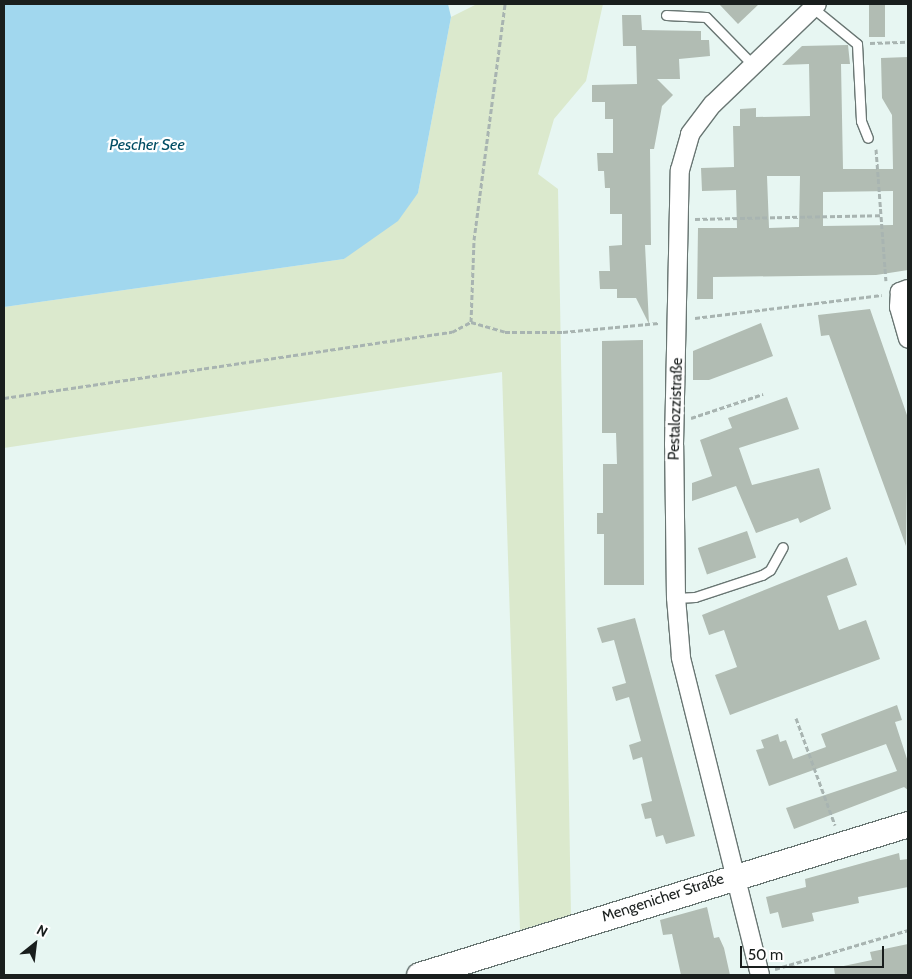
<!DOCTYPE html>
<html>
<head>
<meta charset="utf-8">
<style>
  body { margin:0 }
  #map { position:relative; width:912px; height:979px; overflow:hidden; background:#e7f6f2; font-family:Cabin,sans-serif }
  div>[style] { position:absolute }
  .green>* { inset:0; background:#dbe9cd }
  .water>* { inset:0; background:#a1d7ee }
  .building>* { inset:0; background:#b1bcb3; transform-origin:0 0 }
  .path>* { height:3px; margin-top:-1.5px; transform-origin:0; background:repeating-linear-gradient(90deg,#a8b4b1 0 5px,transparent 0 7.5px) }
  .roads { filter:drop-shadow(1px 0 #697673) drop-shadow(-1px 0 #697673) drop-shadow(0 1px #697673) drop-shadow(0 -1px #697673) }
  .lane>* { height:9px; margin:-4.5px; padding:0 4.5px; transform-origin:4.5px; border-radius:4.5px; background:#fff }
  .street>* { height:18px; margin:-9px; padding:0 9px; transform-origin:9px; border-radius:9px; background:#fff }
  .secondary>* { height:25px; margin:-12.5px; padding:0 12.5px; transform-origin:12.5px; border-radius:12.5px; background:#fff }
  span { translate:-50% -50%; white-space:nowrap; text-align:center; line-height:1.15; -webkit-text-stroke:4.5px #fff; paint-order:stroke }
  .street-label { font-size:15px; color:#191e1d }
  .water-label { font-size:16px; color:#004d64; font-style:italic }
  .frame { position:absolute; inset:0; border:5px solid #191e1d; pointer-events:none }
  .north { position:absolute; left:10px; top:919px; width:50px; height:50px; -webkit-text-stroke:4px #fff; paint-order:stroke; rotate:29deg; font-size:14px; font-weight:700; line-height:20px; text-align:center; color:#191e1d }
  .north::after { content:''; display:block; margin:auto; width:18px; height:22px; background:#191e1d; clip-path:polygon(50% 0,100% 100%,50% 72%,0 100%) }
  .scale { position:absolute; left:740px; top:946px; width:144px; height:22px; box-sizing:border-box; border:2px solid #191e1d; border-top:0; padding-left:6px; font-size:15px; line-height:18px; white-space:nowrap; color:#191e1d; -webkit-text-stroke:4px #fff; paint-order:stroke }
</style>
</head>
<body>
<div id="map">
  <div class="green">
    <i style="clip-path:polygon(477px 4px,603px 4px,586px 81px,554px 119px,538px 174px,558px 189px,571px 915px,520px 930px,502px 372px,4px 448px,4px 307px,344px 259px,418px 193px,451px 17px)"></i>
  </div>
  <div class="water">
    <i style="clip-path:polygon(4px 4px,448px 4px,451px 17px,418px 193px,398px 221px,344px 259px,4px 307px)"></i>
  </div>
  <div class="building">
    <i style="clip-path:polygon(719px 4px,759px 4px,738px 24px)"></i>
    <i style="left:869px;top:4px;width:16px;height:33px"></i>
    <i style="clip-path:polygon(622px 15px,641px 15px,642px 30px,701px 31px,701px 40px,709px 40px,710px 56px,679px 59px,680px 79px,657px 79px,673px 95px,662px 106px,654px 149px,650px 149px,651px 245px,645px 245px,649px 324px,636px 298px,617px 298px,617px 289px,600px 289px,599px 271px,610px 271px,609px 246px,622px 245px,622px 214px,610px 214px,610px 188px,605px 188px,604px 171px,598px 171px,597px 153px,613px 153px,613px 119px,605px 119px,605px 102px,592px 102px,592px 85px,637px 84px,636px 46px,623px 46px)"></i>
    <i style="clip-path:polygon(evenodd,848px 45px,850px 64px,841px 64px,843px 169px,893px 169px,892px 115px,882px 98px,881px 58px,908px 57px,908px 270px,876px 275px,713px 277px,713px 299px,697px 299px,698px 228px,737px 228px,736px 190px,702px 191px,701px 168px,734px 167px,733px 126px,740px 126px,740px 109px,756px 108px,756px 117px,810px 116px,809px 64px,782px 65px,802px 46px,848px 45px,767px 176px,800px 176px,799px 227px,769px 228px,767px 176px,848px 45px,893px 191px,893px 225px,823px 226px,823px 192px,893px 191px)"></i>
    <i style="clip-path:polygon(870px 309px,908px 418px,906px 546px,829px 335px,821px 336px,818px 315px)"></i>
    <i style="clip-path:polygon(761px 323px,773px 356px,709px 380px,693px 380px,693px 351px)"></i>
    <i style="clip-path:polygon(643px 340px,644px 585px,604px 585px,604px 534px,597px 534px,597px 513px,603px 513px,603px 464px,617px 464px,616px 433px,602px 433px,602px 341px)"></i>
    <i style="clip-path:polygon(787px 397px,799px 429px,739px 448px,752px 485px,819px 468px,831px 509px,800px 523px,798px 518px,756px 533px,736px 486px,692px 501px,692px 483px,712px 476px,700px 440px,732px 428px,728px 418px)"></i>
    <i style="left:747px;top:531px;width:28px;height:52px;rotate:71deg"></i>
    <i style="clip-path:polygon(847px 557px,857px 585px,827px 596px,839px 630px,866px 620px,880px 659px,730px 715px,715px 675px,737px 667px,724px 630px,709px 635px,702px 615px)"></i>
    <i style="clip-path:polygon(635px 618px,695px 836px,666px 844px,663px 835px,656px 837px,651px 818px,645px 819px,641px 804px,652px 801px,642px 757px,633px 760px,629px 745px,641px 741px,629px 697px,616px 701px,612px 687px,626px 683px,614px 640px,602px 643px,597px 628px)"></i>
    <i style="clip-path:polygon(897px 705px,902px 720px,895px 722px,908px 762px,908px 790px,904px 787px,794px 829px,786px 808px,897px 771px,886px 744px,769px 786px,756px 750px,764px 748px,761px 740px,778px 734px,780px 742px,786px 740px,793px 759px,826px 747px,821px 734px)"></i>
    <i style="clip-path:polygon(899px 853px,900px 860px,908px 859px,908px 887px,858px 897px,859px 903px,812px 913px,814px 921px,782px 928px,778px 912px,770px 914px,766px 897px,806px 887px,805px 879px)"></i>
    <i style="clip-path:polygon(707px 907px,714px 938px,719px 937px,724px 948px,730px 975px,681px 975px,672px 934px,663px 935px,660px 920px)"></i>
    <i style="clip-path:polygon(908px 944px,908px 975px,835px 975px,834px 968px,872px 960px,870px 952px)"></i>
  </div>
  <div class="path">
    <i style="left:870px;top:43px;width:38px;rotate:-2deg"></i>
    <i style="left:876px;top:149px;width:132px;rotate:85.7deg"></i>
    <i style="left:695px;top:219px;width:185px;rotate:-1.2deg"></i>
    <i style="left:695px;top:318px;width:188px;rotate:-7deg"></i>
    <i style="left:471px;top:322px;width:82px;rotate:-87.9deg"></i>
    <i style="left:474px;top:240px;width:238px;rotate:-82.5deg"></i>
    <i style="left:4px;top:398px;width:453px;rotate:-8.4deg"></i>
    <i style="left:452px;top:332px;width:21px;rotate:-28deg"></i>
    <i style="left:471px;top:322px;width:35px;rotate:16deg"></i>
    <i style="left:505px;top:332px;width:58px"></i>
    <i style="left:563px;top:332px;width:96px;rotate:-5.4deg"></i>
    <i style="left:691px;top:418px;width:76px;rotate:-18.4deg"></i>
    <i style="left:796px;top:718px;width:114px;rotate:70deg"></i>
    <i style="left:775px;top:969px;width:139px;rotate:-16.3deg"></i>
  </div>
  <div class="roads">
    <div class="lane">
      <i style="left:813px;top:8px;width:57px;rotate:39.3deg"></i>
      <i style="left:857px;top:44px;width:77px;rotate:87deg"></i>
      <i style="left:861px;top:121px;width:18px;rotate:68deg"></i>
      <i style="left:666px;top:15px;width:40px;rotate:2.9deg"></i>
      <i style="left:706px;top:17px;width:67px;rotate:45.6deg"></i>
      <i style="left:676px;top:598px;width:19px;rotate:-3deg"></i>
      <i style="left:695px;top:597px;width:71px;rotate:-18.2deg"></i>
      <i style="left:762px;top:575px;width:9px;rotate:-32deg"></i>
      <i style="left:770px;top:570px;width:26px;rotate:-61deg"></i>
    </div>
    <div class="street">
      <i style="left:908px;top:289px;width:9px;rotate:159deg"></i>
      <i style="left:900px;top:292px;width:15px;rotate:94deg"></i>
      <i style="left:899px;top:307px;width:33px;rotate:74deg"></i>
      <i style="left:760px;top:975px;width:328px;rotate:-104deg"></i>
      <i style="left:681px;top:657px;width:59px;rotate:-94.8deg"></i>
      <i style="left:676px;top:598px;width:153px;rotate:-90.7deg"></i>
      <i style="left:674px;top:445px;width:275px;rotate:-88.8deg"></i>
      <i style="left:680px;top:170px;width:37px;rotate:-74deg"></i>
      <i style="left:690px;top:134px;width:38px;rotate:-53deg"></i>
      <i style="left:713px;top:104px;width:144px;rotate:-43.9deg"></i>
    </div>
    <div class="secondary">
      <i style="left:419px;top:975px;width:512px;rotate:-17.16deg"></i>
    </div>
  </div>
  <div class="street-label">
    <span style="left:676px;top:409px;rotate:-88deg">Pestalozzistraße</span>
    <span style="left:663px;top:898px;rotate:-18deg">Mengenicher Straße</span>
  </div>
  <div class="water-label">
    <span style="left:147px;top:145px">Pescher See</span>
  </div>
  <div class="frame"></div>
  <div class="north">N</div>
  <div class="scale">50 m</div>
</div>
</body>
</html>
